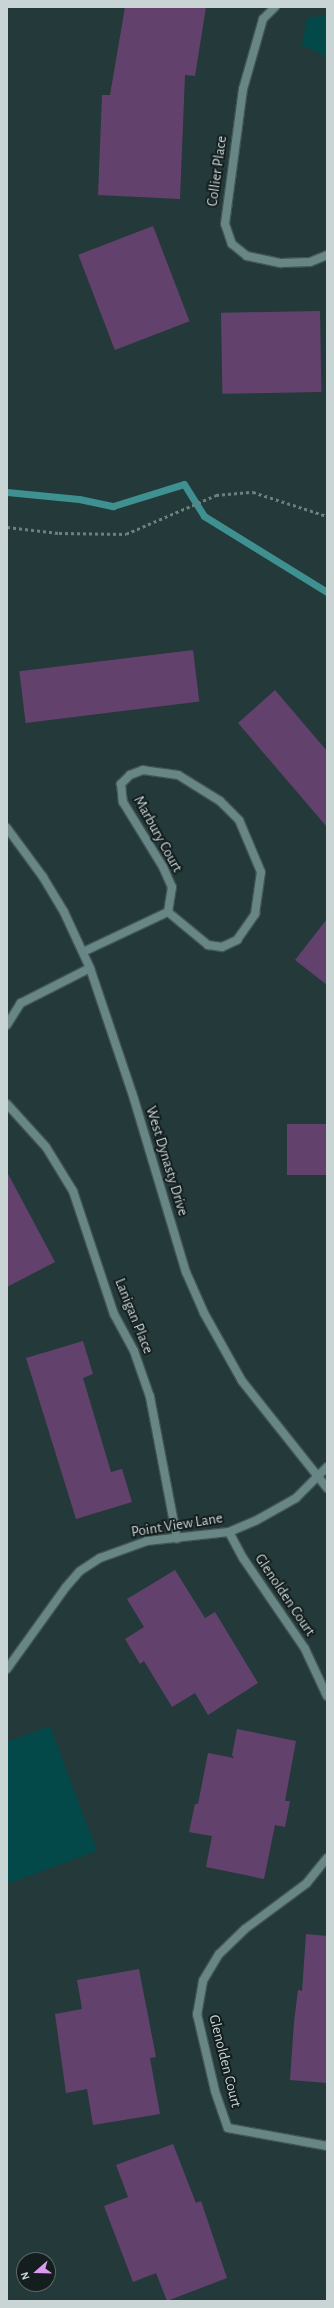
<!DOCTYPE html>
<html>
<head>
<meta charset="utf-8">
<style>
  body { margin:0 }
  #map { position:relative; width:334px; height:2308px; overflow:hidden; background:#243939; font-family:"Alegreya Sans",sans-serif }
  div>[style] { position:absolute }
  .green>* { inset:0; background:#034949 }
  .stream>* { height:7px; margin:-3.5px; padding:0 3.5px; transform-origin:3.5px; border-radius:3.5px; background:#3f9090 }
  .building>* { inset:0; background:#62426c; transform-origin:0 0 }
  .path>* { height:2.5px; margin-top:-1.25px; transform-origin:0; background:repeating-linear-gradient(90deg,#6e7f7f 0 3px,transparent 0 6px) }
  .roads { filter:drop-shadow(1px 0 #425555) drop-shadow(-1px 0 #425555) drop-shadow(0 1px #425555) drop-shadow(0 -1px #425555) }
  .minor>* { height:8px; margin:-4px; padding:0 4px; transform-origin:4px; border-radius:4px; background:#678685 }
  span { translate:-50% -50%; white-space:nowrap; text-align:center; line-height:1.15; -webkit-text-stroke:4px #151e1e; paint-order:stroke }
  .street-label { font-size:15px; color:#c9d5d5 }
  .frame { position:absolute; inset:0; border:8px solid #c9d5d5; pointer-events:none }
  .north { position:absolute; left:16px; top:2252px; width:40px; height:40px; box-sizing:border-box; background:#151e1e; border:1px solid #5d6767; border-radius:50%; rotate:250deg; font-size:11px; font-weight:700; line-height:16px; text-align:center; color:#c9d5d5 }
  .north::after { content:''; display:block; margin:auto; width:14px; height:18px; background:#dd99f3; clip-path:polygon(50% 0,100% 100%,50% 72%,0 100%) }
</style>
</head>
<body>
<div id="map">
  <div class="green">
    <i style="clip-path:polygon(327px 15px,327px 57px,302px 45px,307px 18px)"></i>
    <i style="clip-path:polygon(50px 1726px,97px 1851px,7px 1884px,7px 1742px)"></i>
  </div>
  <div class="stream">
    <i style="left:7px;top:492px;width:72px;rotate:5.6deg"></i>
    <i style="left:79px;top:499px;width:35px;rotate:12deg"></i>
    <i style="left:113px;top:506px;width:74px;rotate:-17.2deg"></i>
    <i style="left:184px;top:484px;width:38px;rotate:58deg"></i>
    <i style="left:204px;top:516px;width:145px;rotate:31.7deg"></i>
  </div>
  <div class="building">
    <i style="clip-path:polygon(125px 7px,206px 7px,195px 76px,185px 75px,180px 199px,98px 195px,102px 95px,110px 95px)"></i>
    <i style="left:153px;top:226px;width:102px;height:80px;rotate:69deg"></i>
    <i style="left:320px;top:311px;width:81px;height:99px;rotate:89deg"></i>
    <i style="left:193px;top:650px;width:52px;height:175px;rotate:83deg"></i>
    <i style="clip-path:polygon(275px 690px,327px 751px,327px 827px,238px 723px)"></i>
    <i style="clip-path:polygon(327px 919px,327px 985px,295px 960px)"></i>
    <i style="left:327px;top:1124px;width:51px;height:40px;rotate:90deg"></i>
    <i style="clip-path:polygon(7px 1172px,55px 1262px,7px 1287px)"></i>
    <i style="clip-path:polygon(83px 1341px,93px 1374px,83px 1378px,111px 1472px,122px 1469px,132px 1502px,76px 1519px,26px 1358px)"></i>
    <i style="clip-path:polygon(175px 1570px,205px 1618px,215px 1612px,258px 1683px,208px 1715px,195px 1693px,172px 1707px,144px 1661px,140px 1664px,125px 1639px,144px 1627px,127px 1599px)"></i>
    <i style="clip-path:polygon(237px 1729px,296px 1741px,285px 1801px,290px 1801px,285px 1827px,275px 1825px,264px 1879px,206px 1867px,212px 1836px,189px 1832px,195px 1804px,198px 1804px,208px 1753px,234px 1758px,232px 1755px)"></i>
    <i style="clip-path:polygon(306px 1934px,327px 1936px,327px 2083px,290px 2080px,294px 2022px,298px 1990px,302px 1991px)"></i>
    <i style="clip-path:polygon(139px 1969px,156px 2057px,150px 2058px,160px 2114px,93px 2125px,87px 2089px,66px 2093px,55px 2014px,82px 2009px,77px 1980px)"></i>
    <i style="clip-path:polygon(173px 2144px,196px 2203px,201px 2201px,227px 2278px,167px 2301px,156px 2273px,133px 2282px,104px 2206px,128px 2197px,116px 2165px)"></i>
  </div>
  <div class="path">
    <i style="left:7px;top:527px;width:52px;rotate:6.6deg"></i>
    <i style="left:59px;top:533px;width:67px;rotate:0.9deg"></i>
    <i style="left:126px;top:534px;width:98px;rotate:-23.4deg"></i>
    <i style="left:216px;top:495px;width:37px;rotate:-5deg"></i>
    <i style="left:253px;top:492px;width:78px;rotate:18deg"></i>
  </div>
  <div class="roads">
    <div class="minor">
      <i style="left:275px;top:7px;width:17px;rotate:135deg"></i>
      <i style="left:263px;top:19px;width:73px;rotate:105.9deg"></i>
      <i style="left:243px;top:89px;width:136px;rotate:97.6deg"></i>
      <i style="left:225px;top:224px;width:21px;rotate:71deg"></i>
      <i style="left:232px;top:244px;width:19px;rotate:39deg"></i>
      <i style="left:247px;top:256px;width:35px;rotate:12deg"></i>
      <i style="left:281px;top:263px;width:29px;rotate:-2deg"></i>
      <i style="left:310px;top:262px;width:18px;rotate:-22deg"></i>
      <i style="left:7px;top:828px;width:61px;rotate:53.7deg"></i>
      <i style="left:43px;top:877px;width:41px;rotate:59deg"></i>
      <i style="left:64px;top:912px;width:62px;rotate:65.1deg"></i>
      <i style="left:90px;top:968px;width:138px;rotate:71.4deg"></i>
      <i style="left:134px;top:1099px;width:181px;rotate:73.3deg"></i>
      <i style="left:186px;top:1272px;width:45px;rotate:66.3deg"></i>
      <i style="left:204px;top:1313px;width:78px;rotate:60.8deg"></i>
      <i style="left:242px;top:1381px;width:137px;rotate:51.5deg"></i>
      <i style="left:83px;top:952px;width:94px;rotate:-25.2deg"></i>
      <i style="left:168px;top:912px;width:52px;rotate:39.5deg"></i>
      <i style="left:208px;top:945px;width:14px;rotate:8deg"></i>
      <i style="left:222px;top:947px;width:17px;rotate:-25deg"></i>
      <i style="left:237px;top:940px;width:32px;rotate:-55deg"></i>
      <i style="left:255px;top:914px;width:42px;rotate:-81.9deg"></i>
      <i style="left:261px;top:872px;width:56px;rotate:-112.9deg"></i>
      <i style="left:239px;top:820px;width:27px;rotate:-135deg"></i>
      <i style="left:220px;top:801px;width:49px;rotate:-148.2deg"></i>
      <i style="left:178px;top:775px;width:35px;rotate:-172deg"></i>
      <i style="left:143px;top:770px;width:14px;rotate:159deg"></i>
      <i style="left:130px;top:775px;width:13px;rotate:135deg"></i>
      <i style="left:121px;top:784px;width:18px;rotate:84deg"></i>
      <i style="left:123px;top:802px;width:76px;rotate:58.4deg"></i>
      <i style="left:163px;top:867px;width:22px;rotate:66deg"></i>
      <i style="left:172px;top:887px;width:25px;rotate:99deg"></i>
      <i style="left:7px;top:1025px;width:26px;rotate:-58deg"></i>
      <i style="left:21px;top:1003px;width:77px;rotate:-26.9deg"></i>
      <i style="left:7px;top:1104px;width:58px;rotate:47.8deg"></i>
      <i style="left:46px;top:1147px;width:52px;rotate:58.5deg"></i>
      <i style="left:73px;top:1191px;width:130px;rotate:71.6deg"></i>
      <i style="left:114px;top:1314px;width:42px;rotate:61.6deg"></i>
      <i style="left:134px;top:1351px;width:49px;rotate:70.8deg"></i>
      <i style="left:150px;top:1397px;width:144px;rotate:79.2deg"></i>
      <i style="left:229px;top:1532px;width:30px;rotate:62deg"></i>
      <i style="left:243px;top:1558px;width:110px;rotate:55.7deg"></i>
      <i style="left:305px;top:1649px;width:52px;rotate:64.9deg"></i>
      <i style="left:7px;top:1669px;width:101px;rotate:-54.3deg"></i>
      <i style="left:66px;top:1587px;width:21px;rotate:-49deg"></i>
      <i style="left:80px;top:1571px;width:24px;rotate:-33deg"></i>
      <i style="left:100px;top:1558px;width:50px;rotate:-19.9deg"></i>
      <i style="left:147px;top:1541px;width:82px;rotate:-6.3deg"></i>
      <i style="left:229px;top:1532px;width:30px;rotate:-23deg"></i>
      <i style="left:257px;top:1520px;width:45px;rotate:-29.4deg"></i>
      <i style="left:296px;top:1498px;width:44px;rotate:-45deg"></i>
      <i style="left:327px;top:1858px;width:32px;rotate:129deg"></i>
      <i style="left:307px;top:1883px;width:77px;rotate:143.4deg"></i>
      <i style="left:245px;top:1929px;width:36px;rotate:136deg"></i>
      <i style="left:219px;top:1954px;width:31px;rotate:121deg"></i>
      <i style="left:203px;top:1981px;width:34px;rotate:100deg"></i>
      <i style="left:197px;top:2014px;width:79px;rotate:76.8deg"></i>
      <i style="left:215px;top:2091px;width:39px;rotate:71deg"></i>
      <i style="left:228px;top:2128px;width:101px;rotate:10.3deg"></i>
    </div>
  </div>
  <div class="street-label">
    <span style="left:217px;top:171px;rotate:-82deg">Collier Place</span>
    <span style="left:158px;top:834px;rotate:61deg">Marbury Court</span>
    <span style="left:167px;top:1161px;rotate:73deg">West Dynasty Drive</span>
    <span style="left:134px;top:1316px;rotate:68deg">Lanigan Place</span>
    <span style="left:177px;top:1525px;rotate:-9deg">Point View Lane</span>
    <span style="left:285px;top:1595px;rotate:56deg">Glenolden Court</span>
    <span style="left:225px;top:2061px;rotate:76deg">Glenolden Court</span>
  </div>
  <div class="frame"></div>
  <div class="north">N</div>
</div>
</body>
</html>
